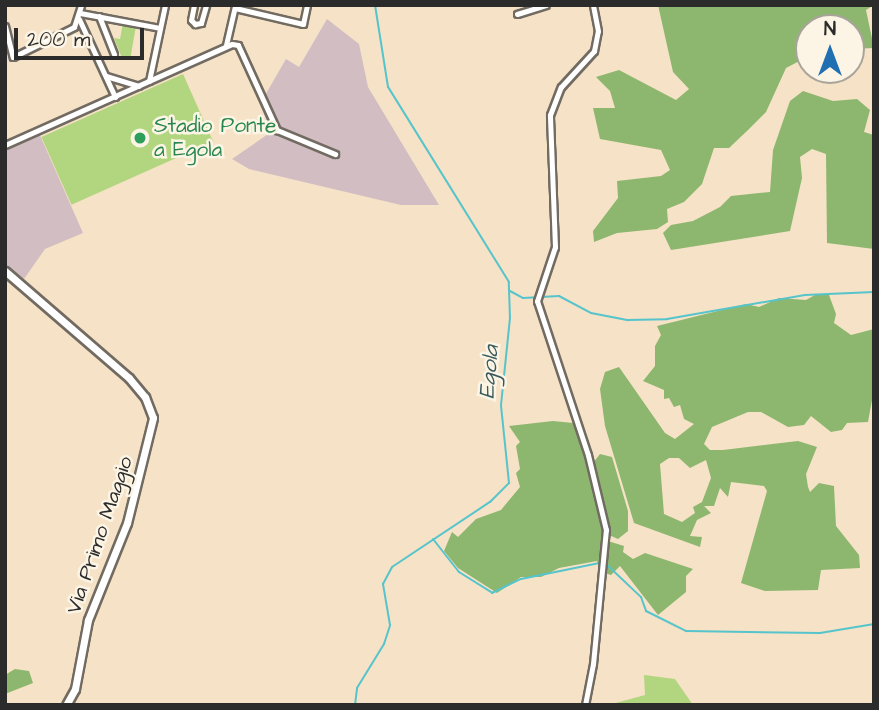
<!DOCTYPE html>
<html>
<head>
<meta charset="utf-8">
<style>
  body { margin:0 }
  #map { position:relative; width:879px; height:710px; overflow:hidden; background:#f6e2c7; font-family:"Architects Daughter",sans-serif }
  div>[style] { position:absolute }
  .industrial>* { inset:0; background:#d2bec2 }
  .green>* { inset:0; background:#b2d67f; transform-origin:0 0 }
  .forest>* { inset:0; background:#8db76e }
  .stream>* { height:2px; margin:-1px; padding:0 1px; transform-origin:1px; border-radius:1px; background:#56c4cb }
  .roads { filter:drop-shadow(2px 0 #726b62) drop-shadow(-2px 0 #726b62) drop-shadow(0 2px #726b62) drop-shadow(0 -2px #726b62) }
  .street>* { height:5px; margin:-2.5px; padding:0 2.5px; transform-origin:2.5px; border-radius:2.5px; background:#fff }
  .secondary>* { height:7px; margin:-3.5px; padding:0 3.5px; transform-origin:3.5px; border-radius:3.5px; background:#fff }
  .dots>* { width:19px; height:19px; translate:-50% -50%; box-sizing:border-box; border:4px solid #fcf5e5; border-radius:50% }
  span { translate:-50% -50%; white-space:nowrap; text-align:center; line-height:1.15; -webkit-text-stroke:5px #fcf5e5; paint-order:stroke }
  .leisure-label { font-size:21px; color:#27864d }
  .left { translate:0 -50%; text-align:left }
  .street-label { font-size:21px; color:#2b2b2b }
  .water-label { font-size:23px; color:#38595b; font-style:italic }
  .frame { position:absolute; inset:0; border:7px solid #2b2b2b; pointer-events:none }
  .north { position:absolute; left:795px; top:14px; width:70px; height:70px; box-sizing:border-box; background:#fcf5e5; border:2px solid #a8a49b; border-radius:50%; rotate:0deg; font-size:19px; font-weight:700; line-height:28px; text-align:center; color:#2b2b2b }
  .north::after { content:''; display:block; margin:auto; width:24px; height:32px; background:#1f6fb2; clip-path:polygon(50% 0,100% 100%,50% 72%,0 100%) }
  .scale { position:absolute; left:14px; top:28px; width:130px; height:32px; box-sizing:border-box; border:4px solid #2b2b2b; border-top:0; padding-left:9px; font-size:21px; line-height:24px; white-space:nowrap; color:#2b2b2b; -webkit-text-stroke:5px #fcf5e5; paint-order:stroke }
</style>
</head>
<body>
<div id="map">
  <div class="industrial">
    <i style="clip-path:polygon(327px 19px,359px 44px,368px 87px,439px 205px,401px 205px,249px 169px,232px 159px,271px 132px,260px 104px,286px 59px,299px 67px)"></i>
    <i style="clip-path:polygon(39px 133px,83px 233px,45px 249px,24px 279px,5px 266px,5px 149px)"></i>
  </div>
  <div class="green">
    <i style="clip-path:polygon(123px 23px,136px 26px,130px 60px,122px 58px,114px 38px,120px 39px)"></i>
    <i style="left:183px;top:74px;width:74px;height:155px;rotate:66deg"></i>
    <i style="clip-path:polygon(644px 675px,675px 679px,693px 705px,608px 705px,645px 695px)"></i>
  </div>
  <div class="forest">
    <i style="clip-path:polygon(658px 5px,874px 5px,866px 10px,874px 48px,851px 49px,851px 28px,809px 28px,809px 56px,786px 68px,766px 112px,748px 130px,729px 148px,714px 148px,702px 184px,684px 202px,667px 209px,668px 222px,657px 229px,617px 233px,594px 242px,593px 231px,618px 198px,617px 181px,661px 176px,670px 170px,661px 150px,600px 139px,593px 108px,615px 108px,610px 91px,596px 77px,619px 70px,676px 100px,689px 89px,673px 72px)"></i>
    <i style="clip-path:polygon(803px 91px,833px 101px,857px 99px,870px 110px,864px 132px,874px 135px,874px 249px,827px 243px,826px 154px,812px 149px,800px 157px,802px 178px,790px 231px,671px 250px,663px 233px,671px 225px,693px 221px,720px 207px,731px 196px,770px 192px,773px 150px,790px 101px)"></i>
    <i style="clip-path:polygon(evenodd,815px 295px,829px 295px,836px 314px,834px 323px,851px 335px,874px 329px,874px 389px,868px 422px,847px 423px,842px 430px,831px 432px,811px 416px,804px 425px,788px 427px,761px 412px,748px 412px,712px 427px,704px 444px,710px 450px,723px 450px,798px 441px,817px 447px,806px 474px,808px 487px,810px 492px,819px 483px,834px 486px,836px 526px,859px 555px,860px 568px,821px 570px,818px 590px,765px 591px,741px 583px,767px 491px,764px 486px,731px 482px,728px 497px,720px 488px,714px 506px,704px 506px,711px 513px,697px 520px,690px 536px,702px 537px,700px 547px,634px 523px,605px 426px,600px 389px,605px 372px,619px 367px,665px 433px,675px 439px,694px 424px,684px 419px,680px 405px,674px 407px,669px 398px,664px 399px,664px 390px,643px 381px,655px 366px,655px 346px,661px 335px,657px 326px,746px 304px,759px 307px,779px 298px,806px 300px,815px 295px,669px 458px,679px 458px,690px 468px,706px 460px,711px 478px,702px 502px,693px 507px,695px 513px,682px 522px,664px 514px,660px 464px,669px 458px)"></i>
    <i style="clip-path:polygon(553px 421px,573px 423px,593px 463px,600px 454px,612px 457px,628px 511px,628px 531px,618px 539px,609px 535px,608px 541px,624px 546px,623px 552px,633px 559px,645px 553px,693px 569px,686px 576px,686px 592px,658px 615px,620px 566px,611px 575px,601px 572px,597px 561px,559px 568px,541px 577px,521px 577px,497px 593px,458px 568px,444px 551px,452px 532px,458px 537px,476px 519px,501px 510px,520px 487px,516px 473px,520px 469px,516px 446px,520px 442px,509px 426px)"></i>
    <i style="clip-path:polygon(15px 669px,29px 671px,33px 683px,5px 694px,5px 675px)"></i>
  </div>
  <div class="stream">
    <i style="left:510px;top:291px;width:15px;rotate:28deg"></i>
    <i style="left:523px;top:298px;width:36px;rotate:-3deg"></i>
    <i style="left:559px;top:296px;width:36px;rotate:28deg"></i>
    <i style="left:591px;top:313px;width:38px;rotate:11deg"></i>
    <i style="left:628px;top:320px;width:39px;rotate:-1deg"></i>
    <i style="left:667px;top:319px;width:140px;rotate:-9.9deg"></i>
    <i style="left:805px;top:295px;width:69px;rotate:-2.5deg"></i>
    <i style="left:433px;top:539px;width:42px;rotate:51.8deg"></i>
    <i style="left:459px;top:572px;width:39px;rotate:32deg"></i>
    <i style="left:492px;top:593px;width:32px;rotate:-26deg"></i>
    <i style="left:521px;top:579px;width:80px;rotate:-11.6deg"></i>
    <i style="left:605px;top:563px;width:50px;rotate:43.4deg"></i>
    <i style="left:641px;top:597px;width:15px;rotate:70deg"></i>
    <i style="left:646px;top:611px;width:45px;rotate:26.6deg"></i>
    <i style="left:686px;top:631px;width:134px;rotate:0.9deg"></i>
    <i style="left:820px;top:633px;width:55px;rotate:-9.5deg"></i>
    <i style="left:355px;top:705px;width:17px;rotate:-83deg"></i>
    <i style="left:357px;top:688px;width:52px;rotate:-58.5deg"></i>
    <i style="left:384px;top:644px;width:20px;rotate:-72deg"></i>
    <i style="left:390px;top:625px;width:42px;rotate:-99.7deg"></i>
    <i style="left:383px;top:584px;width:19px;rotate:-62deg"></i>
    <i style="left:392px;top:567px;width:118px;rotate:-33.6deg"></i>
    <i style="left:490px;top:502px;width:27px;rotate:-45deg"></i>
    <i style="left:509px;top:483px;width:78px;rotate:-95.9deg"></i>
    <i style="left:501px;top:405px;width:87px;rotate:-84.1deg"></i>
    <i style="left:510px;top:318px;width:36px;rotate:-92deg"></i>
    <i style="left:509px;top:282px;width:229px;rotate:-121.8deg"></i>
    <i style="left:388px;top:87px;width:83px;rotate:-99deg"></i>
  </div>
  <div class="roads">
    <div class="street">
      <i style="left:194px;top:5px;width:15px;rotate:101deg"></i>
      <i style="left:191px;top:20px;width:6px;rotate:45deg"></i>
      <i style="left:195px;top:24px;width:6px;rotate:-9deg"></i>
      <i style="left:201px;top:23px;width:19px;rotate:-74deg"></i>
      <i style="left:235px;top:8px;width:70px;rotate:13.2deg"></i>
      <i style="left:303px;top:24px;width:19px;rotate:-78deg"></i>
      <i style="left:80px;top:13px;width:81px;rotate:10.6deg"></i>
      <i style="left:517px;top:14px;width:30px;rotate:-17deg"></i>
      <i style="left:99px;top:16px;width:41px;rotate:68.5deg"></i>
      <i style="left:79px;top:19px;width:86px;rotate:65.2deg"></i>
      <i style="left:5px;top:26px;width:32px;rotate:76deg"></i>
      <i style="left:13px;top:57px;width:68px;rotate:-26.2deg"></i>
      <i style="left:74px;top:27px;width:23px;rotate:-72deg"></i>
      <i style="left:226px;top:45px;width:39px;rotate:-77deg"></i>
      <i style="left:106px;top:76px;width:34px;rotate:17deg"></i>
      <i style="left:149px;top:81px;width:78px;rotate:-78.1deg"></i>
      <i style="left:5px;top:145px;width:248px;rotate:-24deg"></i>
      <i style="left:232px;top:44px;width:6px;rotate:9deg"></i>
      <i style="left:238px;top:45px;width:94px;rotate:65.4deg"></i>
      <i style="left:277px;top:130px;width:63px;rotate:22.5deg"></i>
      <i style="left:585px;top:705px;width:42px;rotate:-79deg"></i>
      <i style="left:593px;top:664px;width:135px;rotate:-84.5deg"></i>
      <i style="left:606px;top:530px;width:77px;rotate:-103.5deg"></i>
      <i style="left:588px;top:455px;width:162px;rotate:-108.3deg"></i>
      <i style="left:537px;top:301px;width:57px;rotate:-71.6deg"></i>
      <i style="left:555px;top:247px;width:132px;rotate:-92.2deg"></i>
      <i style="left:550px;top:115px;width:30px;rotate:-69deg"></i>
      <i style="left:561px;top:87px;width:49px;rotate:-47.5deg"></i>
      <i style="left:594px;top:51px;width:20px;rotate:-79deg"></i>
      <i style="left:598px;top:31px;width:26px;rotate:-101deg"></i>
    </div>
    <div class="secondary">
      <i style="left:5px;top:271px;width:164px;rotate:40.8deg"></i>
      <i style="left:129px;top:378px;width:25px;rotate:50deg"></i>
      <i style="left:145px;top:397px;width:22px;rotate:69deg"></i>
      <i style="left:153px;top:418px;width:108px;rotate:103.9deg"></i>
      <i style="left:127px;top:523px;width:105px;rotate:111.9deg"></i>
      <i style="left:88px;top:620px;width:70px;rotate:100.7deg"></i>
      <i style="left:75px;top:689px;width:18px;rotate:119deg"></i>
    </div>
  </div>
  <div class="dots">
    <i style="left:140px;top:138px;background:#2e9e5b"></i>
  </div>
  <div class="leisure-label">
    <span class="left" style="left:154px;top:138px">Stadio Ponte<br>a Egola</span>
  </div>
  <div class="street-label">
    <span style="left:100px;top:535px;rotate:-71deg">Via Primo Maggio</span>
  </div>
  <div class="water-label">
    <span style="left:489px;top:372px;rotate:-85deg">Egola</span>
  </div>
  <div class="frame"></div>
  <div class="north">N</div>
  <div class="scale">200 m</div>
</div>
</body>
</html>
